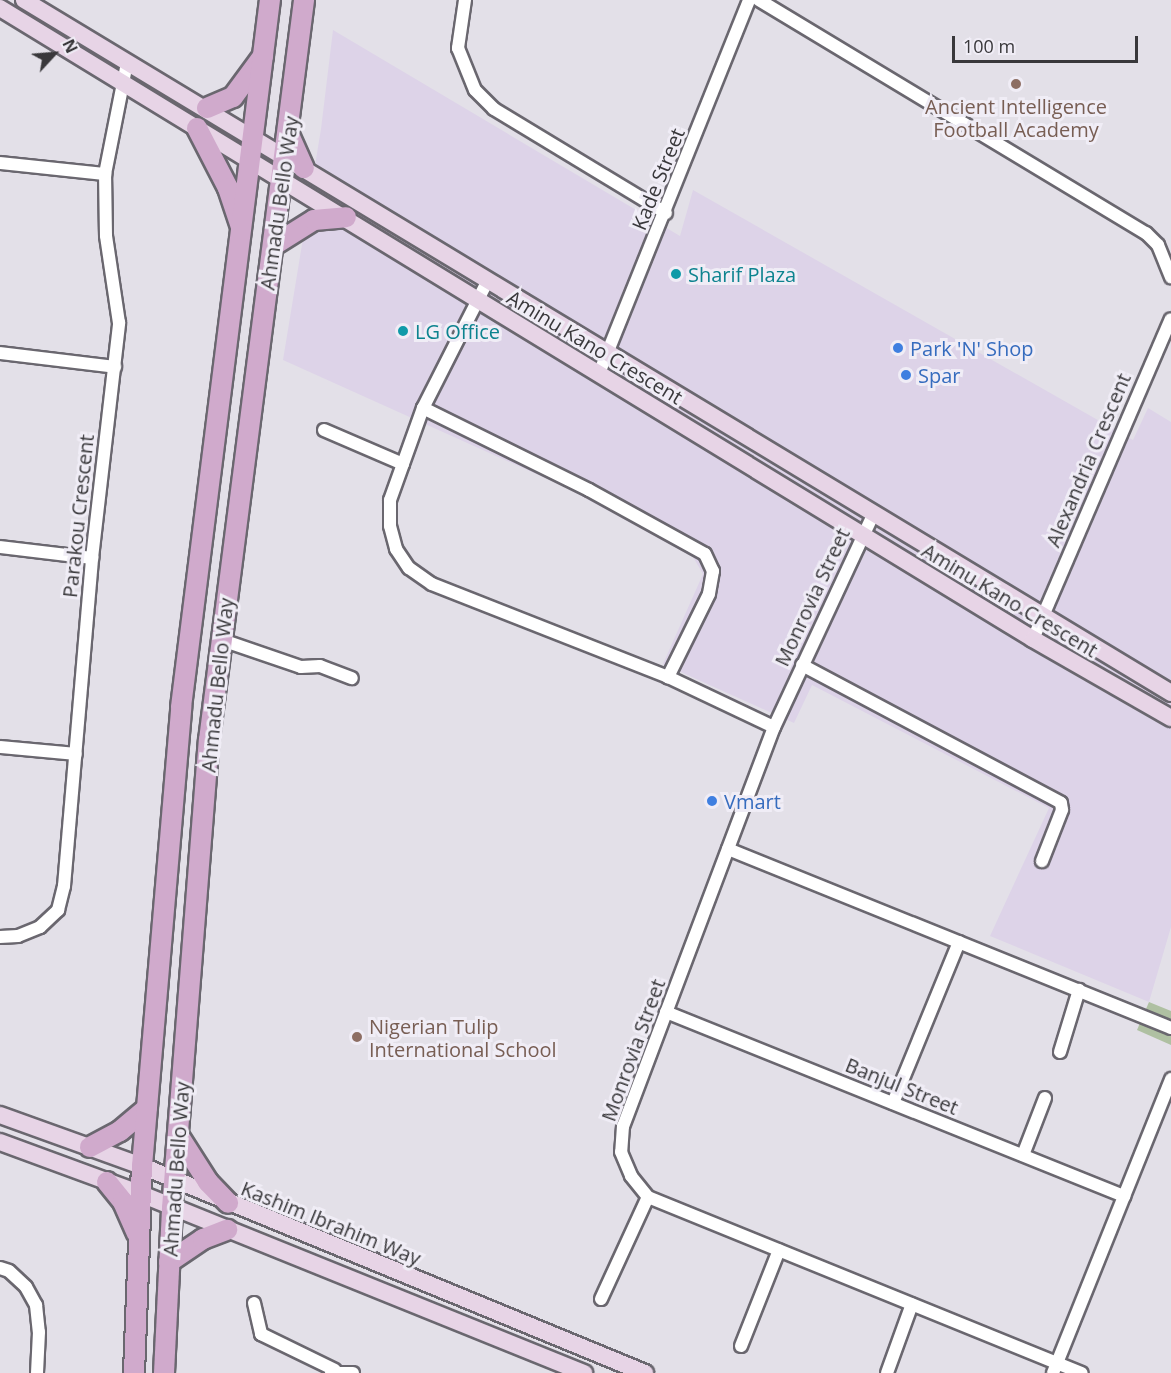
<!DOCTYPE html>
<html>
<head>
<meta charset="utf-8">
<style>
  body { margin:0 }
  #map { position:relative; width:1171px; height:1373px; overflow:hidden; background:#e3e0e8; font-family:"Open Sans",sans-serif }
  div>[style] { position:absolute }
  .commercial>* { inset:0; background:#ddd3e8 }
  .green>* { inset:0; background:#afc0a2 }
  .roads { filter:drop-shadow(2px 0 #6a676f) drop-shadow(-2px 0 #6a676f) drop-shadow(0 2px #6a676f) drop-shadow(0 -2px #6a676f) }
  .street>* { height:12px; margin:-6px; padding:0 6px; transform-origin:6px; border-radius:6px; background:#fff }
  .secondary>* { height:16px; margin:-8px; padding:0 8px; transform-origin:8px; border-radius:8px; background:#e7d4e6 }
  .primary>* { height:20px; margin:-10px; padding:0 10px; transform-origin:10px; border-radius:10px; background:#d0aacc }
  .dots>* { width:16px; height:16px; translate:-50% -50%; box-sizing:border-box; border:3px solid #f0edf6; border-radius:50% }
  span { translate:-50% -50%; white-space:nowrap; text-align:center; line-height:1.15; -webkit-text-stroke:6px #f0edf6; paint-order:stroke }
  .education-label { font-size:20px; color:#785e54 }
  .left { translate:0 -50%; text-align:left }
  .street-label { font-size:20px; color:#39383b }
  .culture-label { font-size:20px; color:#0d838f }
  .shop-label { font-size:20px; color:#366cbe }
  .north { position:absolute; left:24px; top:24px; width:60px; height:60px; -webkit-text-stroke:4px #f0edf6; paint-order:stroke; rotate:64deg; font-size:16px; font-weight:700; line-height:24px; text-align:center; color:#39383b }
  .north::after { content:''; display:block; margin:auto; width:21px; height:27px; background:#39383b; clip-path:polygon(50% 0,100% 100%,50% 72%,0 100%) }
  .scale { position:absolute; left:952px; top:36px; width:186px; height:27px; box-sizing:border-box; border:3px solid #39383b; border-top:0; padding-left:8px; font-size:18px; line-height:21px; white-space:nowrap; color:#39383b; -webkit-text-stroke:4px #f0edf6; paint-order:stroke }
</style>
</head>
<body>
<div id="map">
  <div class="commercial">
    <i style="clip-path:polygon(333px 30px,680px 236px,693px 190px,1133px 440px,1148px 408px,1171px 422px,1171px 927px,1149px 1002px,990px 936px,1049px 808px,812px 685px,794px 723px,663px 664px,703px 574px,693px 557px,563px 486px,283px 360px,321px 129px)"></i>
  </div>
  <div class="green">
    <i style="clip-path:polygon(1149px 1002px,1171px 1011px,1171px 1045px,1137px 1030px)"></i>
  </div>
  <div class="roads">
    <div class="street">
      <i style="left:465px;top:0;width:49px;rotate:98.3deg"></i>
      <i style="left:458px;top:48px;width:45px;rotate:68deg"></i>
      <i style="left:475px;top:90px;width:27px;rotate:45deg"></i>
      <i style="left:494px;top:109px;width:201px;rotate:31.2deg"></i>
      <i style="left:759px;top:0;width:452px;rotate:31.1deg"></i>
      <i style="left:1146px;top:233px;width:17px;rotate:45deg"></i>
      <i style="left:1158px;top:245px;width:35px;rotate:68deg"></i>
      <i style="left:0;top:163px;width:106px;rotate:6deg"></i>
      <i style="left:488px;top:280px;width:144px;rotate:116.9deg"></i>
      <i style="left:423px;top:408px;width:98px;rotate:109.7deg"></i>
      <i style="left:390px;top:500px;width:26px;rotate:90deg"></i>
      <i style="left:390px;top:526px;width:24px;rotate:75deg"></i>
      <i style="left:396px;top:549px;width:23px;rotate:56deg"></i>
      <i style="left:409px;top:568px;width:28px;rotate:35deg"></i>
      <i style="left:432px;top:584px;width:254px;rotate:21.5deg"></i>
      <i style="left:668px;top:677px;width:117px;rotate:25.3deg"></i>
      <i style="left:0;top:353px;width:116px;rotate:6.9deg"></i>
      <i style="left:600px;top:371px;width:400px;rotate:-68.1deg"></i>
      <i style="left:423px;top:408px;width:185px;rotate:26.3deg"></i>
      <i style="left:589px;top:490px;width:132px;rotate:28.9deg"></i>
      <i style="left:705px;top:554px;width:19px;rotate:65deg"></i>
      <i style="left:713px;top:571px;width:23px;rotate:100deg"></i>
      <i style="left:709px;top:594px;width:93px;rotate:116.3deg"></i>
      <i style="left:324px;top:430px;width:86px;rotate:23.3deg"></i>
      <i style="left:873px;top:515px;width:234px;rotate:115deg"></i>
      <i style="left:774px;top:727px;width:427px;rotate:110.7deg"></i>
      <i style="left:623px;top:1126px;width:26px;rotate:94deg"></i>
      <i style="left:621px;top:1152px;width:26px;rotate:67deg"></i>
      <i style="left:631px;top:1176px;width:27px;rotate:51deg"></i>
      <i style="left:648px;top:1197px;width:468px;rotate:22.1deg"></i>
      <i style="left:0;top:547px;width:93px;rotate:6.8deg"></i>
      <i style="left:1033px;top:639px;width:348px;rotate:-66.7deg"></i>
      <i style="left:222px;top:640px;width:83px;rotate:18.9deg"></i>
      <i style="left:301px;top:667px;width:19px;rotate:-3deg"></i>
      <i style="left:320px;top:666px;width:34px;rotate:21deg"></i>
      <i style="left:802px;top:665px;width:293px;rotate:28deg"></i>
      <i style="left:1061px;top:803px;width:7px;rotate:82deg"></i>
      <i style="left:1062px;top:810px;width:55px;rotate:111.4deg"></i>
      <i style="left:0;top:747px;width:76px;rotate:5.3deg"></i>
      <i style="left:728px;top:849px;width:478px;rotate:22deg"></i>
      <i style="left:0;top:937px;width:18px;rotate:-3deg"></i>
      <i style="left:18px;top:936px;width:24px;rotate:-22deg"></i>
      <i style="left:40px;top:927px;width:25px;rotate:-43deg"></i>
      <i style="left:58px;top:910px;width:25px;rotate:-76deg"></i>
      <i style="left:64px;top:886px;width:329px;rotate:-85.1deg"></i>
      <i style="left:92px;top:558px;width:237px;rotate:-83.4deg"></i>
      <i style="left:119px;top:323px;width:88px;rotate:-98.5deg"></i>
      <i style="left:106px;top:236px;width:62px;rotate:-90.9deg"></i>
      <i style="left:105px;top:174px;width:113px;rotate:-78.8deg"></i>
      <i style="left:666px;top:1012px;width:494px;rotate:21.9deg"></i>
      <i style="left:1060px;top:1052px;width:65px;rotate:-73deg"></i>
      <i style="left:893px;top:1103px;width:174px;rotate:-67.7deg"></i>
      <i style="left:1023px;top:1155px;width:61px;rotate:-68.9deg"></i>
      <i style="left:0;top:1268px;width:9px;rotate:18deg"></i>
      <i style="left:9px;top:1271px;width:23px;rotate:43deg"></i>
      <i style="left:26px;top:1287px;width:21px;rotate:61deg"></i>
      <i style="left:36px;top:1305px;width:27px;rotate:84deg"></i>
      <i style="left:39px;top:1332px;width:41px;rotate:92.8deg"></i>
      <i style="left:601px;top:1299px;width:112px;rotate:-65.3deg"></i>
      <i style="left:254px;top:1303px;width:32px;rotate:77deg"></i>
      <i style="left:261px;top:1334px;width:82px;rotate:25.9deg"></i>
      <i style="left:741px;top:1346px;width:103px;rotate:-68.4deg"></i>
      <i style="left:331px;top:1373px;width:22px"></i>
      <i style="left:887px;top:1373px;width:73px;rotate:-70.1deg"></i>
      <i style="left:1053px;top:1373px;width:317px;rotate:-68.1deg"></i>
    </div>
    <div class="secondary">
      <i style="left:24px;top:0;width:1340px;rotate:31.14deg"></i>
      <i style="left:0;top:8px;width:1210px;rotate:31.42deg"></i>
      <i style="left:1033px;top:639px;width:159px;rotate:29.8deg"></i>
      <i style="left:0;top:1115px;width:151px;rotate:19.8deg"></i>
      <i style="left:142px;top:1166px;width:544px;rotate:22.37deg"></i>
      <i style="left:0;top:1142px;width:150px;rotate:20.2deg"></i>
      <i style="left:141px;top:1194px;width:478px;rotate:22deg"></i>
    </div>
    <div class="primary">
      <i style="left:207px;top:108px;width:28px;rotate:-23deg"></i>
      <i style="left:233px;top:97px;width:51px;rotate:-53.8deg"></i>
      <i style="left:197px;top:128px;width:68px;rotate:62.7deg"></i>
      <i style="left:228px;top:188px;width:41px;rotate:71.6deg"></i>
      <i style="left:290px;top:137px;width:34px;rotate:66deg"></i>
      <i style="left:274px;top:245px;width:47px;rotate:-32deg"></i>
      <i style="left:314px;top:220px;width:32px;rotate:-5deg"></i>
      <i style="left:178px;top:1135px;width:56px;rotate:57.4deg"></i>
      <i style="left:208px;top:1182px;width:29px;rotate:46deg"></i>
      <i style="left:90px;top:1147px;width:34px;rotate:-28deg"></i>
      <i style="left:120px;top:1131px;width:35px;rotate:-40deg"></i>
      <i style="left:107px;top:1182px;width:26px;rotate:51deg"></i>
      <i style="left:123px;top:1202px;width:34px;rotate:66deg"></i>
      <i style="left:169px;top:1262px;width:41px;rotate:-34.1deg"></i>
      <i style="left:203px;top:1239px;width:26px;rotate:-21deg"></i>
      <i style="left:134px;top:1373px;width:207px;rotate:-87.8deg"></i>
      <i style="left:142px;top:1166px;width:461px;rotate:-85.1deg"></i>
      <i style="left:181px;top:707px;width:713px;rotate:-82.83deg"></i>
      <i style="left:164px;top:1373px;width:165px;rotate:-87.2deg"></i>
      <i style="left:172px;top:1208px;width:469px;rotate:-85.5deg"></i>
      <i style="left:209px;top:740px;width:746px;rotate:-82.68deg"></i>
    </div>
  </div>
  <div class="dots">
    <i style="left:1016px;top:84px;background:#8d6e63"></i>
    <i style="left:676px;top:274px;background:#0f9aa8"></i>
    <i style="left:403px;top:331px;background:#0f9aa8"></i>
    <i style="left:898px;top:348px;background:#3f7fe0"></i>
    <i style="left:906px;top:375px;background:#3f7fe0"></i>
    <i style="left:712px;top:801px;background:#3f7fe0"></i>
    <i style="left:357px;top:1037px;background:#8d6e63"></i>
  </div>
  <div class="education-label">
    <span style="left:1016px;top:118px">Ancient Intelligence<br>Football Academy</span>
    <span class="left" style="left:369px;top:1038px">Nigerian Tulip<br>International School</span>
  </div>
  <div class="street-label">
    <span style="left:658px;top:179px;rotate:-68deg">Kade Street</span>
    <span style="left:279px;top:203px;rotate:-82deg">Ahmadu Bello Way</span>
    <span style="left:595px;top:347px;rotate:31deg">Aminu Kano Crescent</span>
    <span style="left:1088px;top:460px;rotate:-67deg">Alexandria Crescent</span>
    <span style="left:78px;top:516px;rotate:-84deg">Parakou Crescent</span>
    <span style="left:812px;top:597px;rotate:-65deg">Monrovia Street</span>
    <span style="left:1010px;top:600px;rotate:31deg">Aminu Kano Crescent</span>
    <span style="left:217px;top:685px;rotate:-84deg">Ahmadu Bello Way</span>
    <span style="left:633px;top:1050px;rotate:-70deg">Monrovia Street</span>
    <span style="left:902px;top:1086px;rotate:22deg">Banjul Street</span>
    <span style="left:176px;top:1169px;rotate:-86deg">Ahmadu Bello Way</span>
    <span style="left:331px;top:1223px;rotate:22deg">Kashim Ibrahim Way</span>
  </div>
  <div class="culture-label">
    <span class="left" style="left:688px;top:274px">Sharif Plaza</span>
    <span class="left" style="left:415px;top:331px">LG Office</span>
  </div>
  <div class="shop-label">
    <span class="left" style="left:910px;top:348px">Park 'N' Shop</span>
    <span class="left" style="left:918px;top:375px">Spar</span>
    <span class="left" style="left:724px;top:801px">Vmart</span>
  </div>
  <div class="north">N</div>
  <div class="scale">100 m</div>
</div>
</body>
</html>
